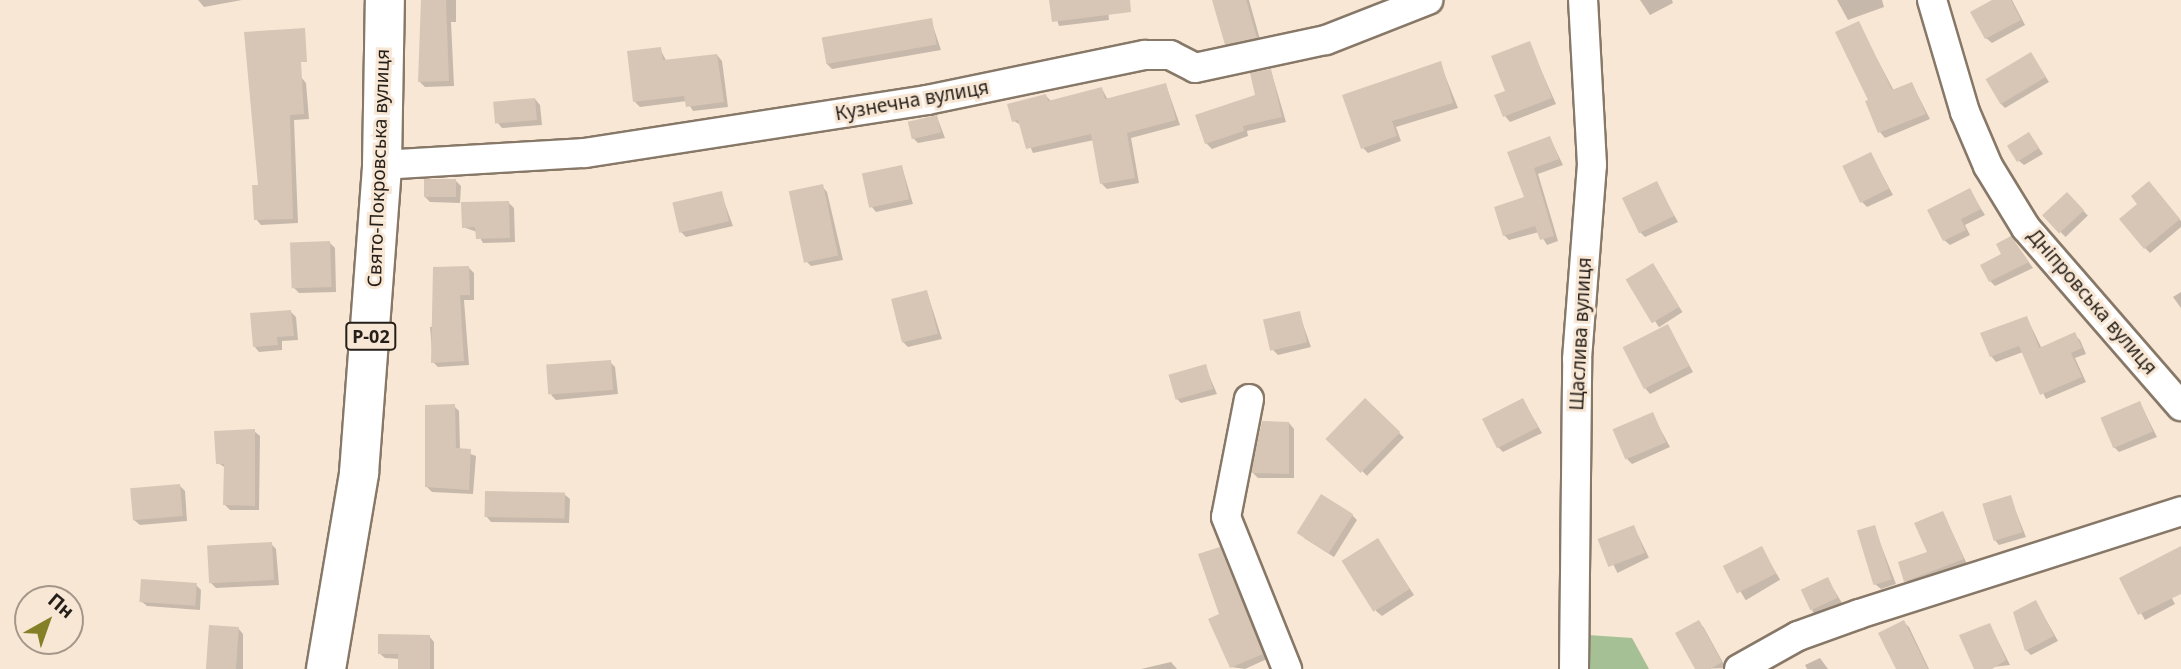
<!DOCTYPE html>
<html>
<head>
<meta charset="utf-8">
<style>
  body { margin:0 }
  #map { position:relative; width:2181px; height:669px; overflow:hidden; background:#f8e7d5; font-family:"Noto Sans",sans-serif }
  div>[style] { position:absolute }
  .green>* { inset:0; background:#a5c095 }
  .shadow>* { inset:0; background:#0003; transform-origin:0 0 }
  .building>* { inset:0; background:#d7c6b5; transform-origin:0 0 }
  .roads { filter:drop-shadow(2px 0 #877868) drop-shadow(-2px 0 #877868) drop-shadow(0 2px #877868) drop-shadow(0 -2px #877868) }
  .street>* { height:28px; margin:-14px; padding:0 14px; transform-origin:14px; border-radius:14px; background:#fff }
  .primary>* { height:38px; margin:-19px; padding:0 19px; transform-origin:19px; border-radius:19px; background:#fff }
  span { translate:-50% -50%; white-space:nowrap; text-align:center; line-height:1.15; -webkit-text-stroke:6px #f8e7d5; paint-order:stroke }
  .shield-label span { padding:2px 5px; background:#f8e7d5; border:2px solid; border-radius:5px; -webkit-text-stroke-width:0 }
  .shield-label { font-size:18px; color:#251f19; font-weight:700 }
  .street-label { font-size:19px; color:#251f19 }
  .north { position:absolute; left:14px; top:585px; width:70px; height:70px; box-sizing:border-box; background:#f8e7d5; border:2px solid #a4978a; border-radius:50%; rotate:40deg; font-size:19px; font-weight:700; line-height:28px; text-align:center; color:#251f19 }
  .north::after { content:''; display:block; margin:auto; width:24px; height:32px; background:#838028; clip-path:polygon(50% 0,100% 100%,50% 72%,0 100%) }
</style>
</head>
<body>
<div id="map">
  <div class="green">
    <i style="clip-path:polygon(1588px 635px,1632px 638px,1649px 669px,1587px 669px)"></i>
  </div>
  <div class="shadow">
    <i style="clip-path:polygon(198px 0,242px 0,204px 7px)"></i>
    <i style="clip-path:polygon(422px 0,456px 0,456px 22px,451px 22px,454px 86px,425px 87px,420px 82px)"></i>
    <i style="clip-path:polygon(1051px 0,1107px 0,1109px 20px,1059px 26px)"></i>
    <i style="clip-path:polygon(1221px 0,1249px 0,1261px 43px,1231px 49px,1226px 44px)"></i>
    <i style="clip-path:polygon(1640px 0,1672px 0,1673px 3px,1650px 15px)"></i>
    <i style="clip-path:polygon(1837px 0,1882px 0,1884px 7px,1848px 20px)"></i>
    <i style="clip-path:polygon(1996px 0,2012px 0,2025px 25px,1992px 43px,1986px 38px)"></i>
    <i style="clip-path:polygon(931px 20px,941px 50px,832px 69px,826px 63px)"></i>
    <i style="clip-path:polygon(1858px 23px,1894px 91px,1912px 84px,1930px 119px,1885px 138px,1880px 132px,1867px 102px,1871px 101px)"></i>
    <i style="clip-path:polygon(1529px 43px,1556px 104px,1510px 122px,1505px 116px)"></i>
    <i style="clip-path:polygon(660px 49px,667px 62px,717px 55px,722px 61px,728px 107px,693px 111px,687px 101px,640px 107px,635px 102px)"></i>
    <i style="clip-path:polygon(2031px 54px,2049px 82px,2005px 108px,2000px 103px)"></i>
    <i style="clip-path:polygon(1440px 63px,1458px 108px,1396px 127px,1401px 141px,1368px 153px,1363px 148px)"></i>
    <i style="clip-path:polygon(1271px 71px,1286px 122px,1247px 131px,1248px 136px,1212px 149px,1206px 143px,1257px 96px)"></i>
    <i style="clip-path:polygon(301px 77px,306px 83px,309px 119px,294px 120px,298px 223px,261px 225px,256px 219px,260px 186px)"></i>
    <i style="clip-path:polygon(1166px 85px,1180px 125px,1131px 138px,1139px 183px,1107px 189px,1102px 184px,1094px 140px,1033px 153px,1021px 125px,1014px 121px,1046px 96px,1052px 102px,1102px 89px,1108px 100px)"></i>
    <i style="clip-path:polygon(535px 99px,540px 105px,542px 125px,502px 128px,497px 122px)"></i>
    <i style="clip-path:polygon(937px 117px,945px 138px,918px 143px,913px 138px)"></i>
    <i style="clip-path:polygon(2029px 134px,2043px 154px,2024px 165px,2018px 160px)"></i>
    <i style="clip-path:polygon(1550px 138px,1563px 165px,1538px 174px,1558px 241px,1547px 245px,1539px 232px,1509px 240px,1504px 235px,1526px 199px,1510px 153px)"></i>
    <i style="clip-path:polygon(1871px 154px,1893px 195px,1867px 207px,1862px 202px)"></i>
    <i style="clip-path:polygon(902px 167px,913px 204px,876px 212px,871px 206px)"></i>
    <i style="clip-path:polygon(456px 181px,461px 186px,460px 203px,430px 202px,425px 197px)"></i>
    <i style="clip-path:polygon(1656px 183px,1678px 222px,1645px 237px,1640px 232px)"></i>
    <i style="clip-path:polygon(822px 186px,827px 192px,843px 260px,811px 266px,806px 261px)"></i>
    <i style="clip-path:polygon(2154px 188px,2181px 221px,2181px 227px,2150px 253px,2145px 248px,2140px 205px)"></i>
    <i style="clip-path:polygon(1969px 190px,1985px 215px,1965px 225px,1970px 235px,1950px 245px,1944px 240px)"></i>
    <i style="clip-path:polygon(721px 193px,733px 226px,686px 237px,681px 232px)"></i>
    <i style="left:2067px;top:194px;width:30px;height:31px;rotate:46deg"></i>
    <i style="clip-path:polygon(509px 203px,514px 208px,515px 242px,483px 243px,477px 232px,463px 227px)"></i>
    <i style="clip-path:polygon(2011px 238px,2033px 268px,1995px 286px,1990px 281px)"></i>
    <i style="clip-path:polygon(330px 243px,335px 248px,336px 292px,299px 293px,294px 288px)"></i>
    <i style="left:1652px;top:265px;width:56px;height:28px;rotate:57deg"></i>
    <i style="clip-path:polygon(469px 268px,474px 273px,474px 300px,464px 300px,469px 365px,438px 367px,433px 362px,430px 327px,436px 326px)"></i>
    <i style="clip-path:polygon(927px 292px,942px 339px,908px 347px,903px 342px)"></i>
    <i style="clip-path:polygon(2181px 292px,2181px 308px,2173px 297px)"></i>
    <i style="clip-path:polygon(291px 312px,296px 317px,298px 340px,282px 341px,282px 350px,259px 352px,254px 346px)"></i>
    <i style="clip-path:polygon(1299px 313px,1311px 347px,1278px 355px,1272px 349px)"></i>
    <i style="clip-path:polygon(2027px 318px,2042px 349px,2075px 335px,2080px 340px,2086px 354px,2075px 358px,2086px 382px,2046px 399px,2023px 352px,1996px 362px,1991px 356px)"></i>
    <i style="clip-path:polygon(1668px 326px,1693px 372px,1650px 394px,1645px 388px)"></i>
    <i style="clip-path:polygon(610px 362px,615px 367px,618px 394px,556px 400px,551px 395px)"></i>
    <i style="clip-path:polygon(1205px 366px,1217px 394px,1181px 403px,1176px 398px)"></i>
    <i style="left:1365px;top:400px;width:54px;height:53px;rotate:44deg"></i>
    <i style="clip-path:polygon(1523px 400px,1542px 433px,1503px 452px,1498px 447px)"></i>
    <i style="clip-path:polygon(2140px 403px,2157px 437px,2119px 452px,2114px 447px)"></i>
    <i style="clip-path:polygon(454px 406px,459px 411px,460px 450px,476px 456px,473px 494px,432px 492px,427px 487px)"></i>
    <i style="clip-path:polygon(1652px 414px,1670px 447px,1632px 464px,1627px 459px)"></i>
    <i style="clip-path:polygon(1289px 423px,1294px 429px,1294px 478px,1258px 478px,1253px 473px)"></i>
    <i style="clip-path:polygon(254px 431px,260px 436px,259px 510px,230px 510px,225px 505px,226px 468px,218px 463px)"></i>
    <i style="clip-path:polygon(179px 485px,185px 491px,187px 521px,140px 525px,134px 520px)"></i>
    <i style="clip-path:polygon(564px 494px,570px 499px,569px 523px,491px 522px,486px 516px)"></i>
    <i style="clip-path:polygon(2010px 497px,2026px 537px,1999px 545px,1994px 539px)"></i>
    <i style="clip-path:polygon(1943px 513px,1967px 564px,1911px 586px,1906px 581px,1929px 553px)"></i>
    <i style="clip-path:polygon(1352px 515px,1357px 520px,1334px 557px,1304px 538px)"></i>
    <i style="left:1634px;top:527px;width:34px;height:35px;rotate:64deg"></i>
    <i style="clip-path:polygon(1874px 527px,1896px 584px,1881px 589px,1875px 584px)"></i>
    <i style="clip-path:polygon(271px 544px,276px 549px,279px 585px,216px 588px,211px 583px)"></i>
    <i style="clip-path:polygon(1382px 546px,1414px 595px,1382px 616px,1376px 611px)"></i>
    <i style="clip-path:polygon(2181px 547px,2181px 585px,2168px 591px,2175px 604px,2145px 620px,2121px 578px)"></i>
    <i style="left:1761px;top:548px;width:37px;height:40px;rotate:59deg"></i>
    <i style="clip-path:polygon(1220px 549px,1267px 659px,1245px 669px,1231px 667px,1211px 620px,1221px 615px)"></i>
    <i style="clip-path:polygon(1828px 580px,1842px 603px,1817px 616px,1812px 611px)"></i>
    <i style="clip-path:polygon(196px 585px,201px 590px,200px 610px,147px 606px,141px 601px)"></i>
    <i style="clip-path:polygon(2036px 602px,2058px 641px,2031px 655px,2026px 650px)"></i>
    <i style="clip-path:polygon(1699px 622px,1704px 628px,1726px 668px,1697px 669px)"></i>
    <i style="clip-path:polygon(1903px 622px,1909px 627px,1929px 669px,1898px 669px)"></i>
    <i style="clip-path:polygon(1990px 625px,2010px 665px,1976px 669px)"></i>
    <i style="clip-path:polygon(238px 628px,243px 634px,243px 669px,210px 669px)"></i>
    <i style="clip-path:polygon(429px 636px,434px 642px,434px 669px,400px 669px,400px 659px,385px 658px,379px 653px)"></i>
    <i style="clip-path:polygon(1820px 658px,1828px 669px,1807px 669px,1805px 665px)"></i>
    <i style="clip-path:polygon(1171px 662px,1177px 669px,1141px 669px)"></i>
  </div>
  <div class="building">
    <i style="clip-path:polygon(421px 0,446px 0,449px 81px,418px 82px)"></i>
    <i style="clip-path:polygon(1049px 0,1130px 0,1131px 12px,1052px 22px)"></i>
    <i style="clip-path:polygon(1212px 0,1246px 0,1257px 38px,1225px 45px)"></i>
    <i style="clip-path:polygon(1992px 0,2011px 0,2021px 20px,1985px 39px,1970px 12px)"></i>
    <i style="left:932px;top:18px;width:27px;height:112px;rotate:80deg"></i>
    <i style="clip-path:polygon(1859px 21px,1892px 90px,1912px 82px,1926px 114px,1878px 133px,1865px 101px,1868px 100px,1835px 32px)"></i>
    <i style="clip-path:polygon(305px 28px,307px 62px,301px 62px,304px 114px,290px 115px,293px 219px,254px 220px,252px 185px,258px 185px,244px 32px)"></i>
    <i style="clip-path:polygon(1530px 41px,1552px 98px,1503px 117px,1494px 95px,1505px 91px,1491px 56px)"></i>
    <i style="clip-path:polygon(661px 47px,663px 60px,717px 54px,724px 102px,686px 107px,684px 96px,633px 102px,627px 51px)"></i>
    <i style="left:2031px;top:52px;width:29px;height:53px;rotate:59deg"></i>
    <i style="clip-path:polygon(1441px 61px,1453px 103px,1392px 121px,1397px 136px,1361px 149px,1342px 95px)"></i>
    <i style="clip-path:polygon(1271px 69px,1282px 117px,1243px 126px,1244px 131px,1205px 144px,1195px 115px,1255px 95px,1250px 73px)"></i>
    <i style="clip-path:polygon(1166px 83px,1176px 120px,1127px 133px,1135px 178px,1100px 184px,1091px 134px,1026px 149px,1018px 120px,1012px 122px,1007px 104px,1046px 94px,1048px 101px,1102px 87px,1105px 99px)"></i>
    <i style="left:535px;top:98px;width:22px;height:42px;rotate:85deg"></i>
    <i style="left:937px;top:115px;width:18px;height:30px;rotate:77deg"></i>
    <i style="left:2029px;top:132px;width:19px;height:26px;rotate:58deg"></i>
    <i style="clip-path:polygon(1550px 136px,1559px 159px,1534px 168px,1554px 236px,1540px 240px,1535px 226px,1503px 236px,1494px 207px,1524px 197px,1507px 152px)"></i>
    <i style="left:1871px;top:152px;width:41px;height:32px;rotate:64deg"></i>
    <i style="left:902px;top:165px;width:35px;height:41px;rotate:78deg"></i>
    <i style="left:424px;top:179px;width:32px;height:18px"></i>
    <i style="left:1657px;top:181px;width:39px;height:39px;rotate:64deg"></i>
    <i style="clip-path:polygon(2149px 181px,2180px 219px,2144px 249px,2119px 219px,2137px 204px,2131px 196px)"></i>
    <i style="left:823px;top:184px;width:73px;height:35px;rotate:78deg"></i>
    <i style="clip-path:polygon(1970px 188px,1981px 209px,1961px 219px,1966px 230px,1943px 241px,1927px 210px)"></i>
    <i style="left:722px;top:191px;width:31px;height:51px;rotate:77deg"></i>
    <i style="left:2067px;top:192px;width:25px;height:34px;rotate:47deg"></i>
    <i style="clip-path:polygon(509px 201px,510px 238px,476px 239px,475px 227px,462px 228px,461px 202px)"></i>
    <i style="clip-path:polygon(2011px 236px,2029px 262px,1989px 282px,1980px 265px,2001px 254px,1996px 244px)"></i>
    <i style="left:330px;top:241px;width:46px;height:40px;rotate:88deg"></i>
    <i style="left:1653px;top:263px;width:51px;height:32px;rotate:59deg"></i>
    <i style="clip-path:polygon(469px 266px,470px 295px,460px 295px,464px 361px,431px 363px,433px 267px)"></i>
    <i style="left:927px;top:290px;width:45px;height:37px;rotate:76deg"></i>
    <i style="clip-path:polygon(291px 310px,294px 336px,277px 337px,278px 345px,253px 347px,250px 313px)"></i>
    <i style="left:1300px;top:311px;width:32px;height:38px;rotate:77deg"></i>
    <i style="clip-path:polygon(2027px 316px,2039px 348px,2075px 332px,2082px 348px,2071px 353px,2082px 377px,2040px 395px,2019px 346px,1990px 357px,1980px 333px)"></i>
    <i style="left:1668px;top:324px;width:47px;height:51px;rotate:63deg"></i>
    <i style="left:611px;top:360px;width:30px;height:65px;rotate:86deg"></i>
    <i style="left:1206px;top:364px;width:26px;height:39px;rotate:74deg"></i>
    <i style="left:1365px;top:398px;width:49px;height:57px;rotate:44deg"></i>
    <i style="left:1523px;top:398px;width:33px;height:46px;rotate:63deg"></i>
    <i style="left:2140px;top:401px;width:33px;height:43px;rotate:67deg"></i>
    <i style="clip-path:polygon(455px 404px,456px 448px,471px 449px,469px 490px,425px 487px,425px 405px)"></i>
    <i style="left:1653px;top:412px;width:33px;height:44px;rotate:67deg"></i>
    <i style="clip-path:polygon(1262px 421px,1289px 422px,1289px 474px,1251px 473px)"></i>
    <i style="clip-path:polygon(255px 429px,255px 506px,223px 505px,224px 464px,216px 464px,214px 431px)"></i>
    <i style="left:180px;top:484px;width:32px;height:50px;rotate:85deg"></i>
    <i style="left:485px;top:491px;width:80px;height:26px;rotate:1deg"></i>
    <i style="left:1321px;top:494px;width:38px;height:46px;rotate:32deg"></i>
    <i style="left:2011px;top:495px;width:39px;height:30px;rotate:73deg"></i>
    <i style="clip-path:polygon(1943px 511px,1964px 559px,1904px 582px,1898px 562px,1927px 552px,1914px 523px)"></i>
    <i style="left:1634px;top:525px;width:30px;height:39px;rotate:69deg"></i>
    <i style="left:1875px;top:525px;width:57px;height:19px;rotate:73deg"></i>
    <i style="left:1378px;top:538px;width:60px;height:43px;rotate:58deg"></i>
    <i style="left:272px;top:542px;width:38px;height:65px;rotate:87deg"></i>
    <i style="left:1762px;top:546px;width:31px;height:44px;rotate:63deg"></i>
    <i style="clip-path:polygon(2181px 546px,2181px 594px,2138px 615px,2119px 578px)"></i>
    <i style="clip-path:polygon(1220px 547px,1263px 654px,1230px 668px,1208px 619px,1219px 614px,1198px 554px)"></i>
    <i style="left:1828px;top:577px;width:23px;height:30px;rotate:65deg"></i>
    <i style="left:141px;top:579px;width:56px;height:23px;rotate:4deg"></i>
    <i style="clip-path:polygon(2036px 600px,2054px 636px,2025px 651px,2013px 612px)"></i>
    <i style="clip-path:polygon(1699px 620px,1722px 662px,1710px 669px,1695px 669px,1675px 633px)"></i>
    <i style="clip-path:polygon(1904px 620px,1928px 669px,1896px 669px,1878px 633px)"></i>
    <i style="clip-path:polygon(1990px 623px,2006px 660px,1992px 669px,1974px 669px,1959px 635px)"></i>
    <i style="left:209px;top:625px;width:30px;height:44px;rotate:4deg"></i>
    <i style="clip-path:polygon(378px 634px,430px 635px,430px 669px,398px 669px,398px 654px,378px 654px)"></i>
  </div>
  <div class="roads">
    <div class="street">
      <i style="left:1932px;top:0;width:117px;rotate:73.6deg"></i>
      <i style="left:1965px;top:112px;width:59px;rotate:66.9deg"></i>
      <i style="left:1988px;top:166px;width:73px;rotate:58.5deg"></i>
      <i style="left:2026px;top:228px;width:236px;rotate:49deg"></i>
      <i style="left:382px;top:165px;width:203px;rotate:-3.4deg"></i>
      <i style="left:585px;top:153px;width:346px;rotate:-8.8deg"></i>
      <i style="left:927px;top:100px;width:223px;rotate:-11.7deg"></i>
      <i style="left:1145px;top:55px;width:25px"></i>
      <i style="left:1170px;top:55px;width:28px;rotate:27deg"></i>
      <i style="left:1195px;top:68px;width:134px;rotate:-12.1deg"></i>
      <i style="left:1326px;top:40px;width:110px;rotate:-21.4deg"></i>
      <i style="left:1249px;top:399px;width:120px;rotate:101deg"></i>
      <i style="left:1226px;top:517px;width:164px;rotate:68.1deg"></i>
      <i style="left:1574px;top:669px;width:310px;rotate:-89.4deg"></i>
      <i style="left:1577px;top:359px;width:195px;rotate:-85.6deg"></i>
      <i style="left:1592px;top:165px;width:165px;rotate:-93.1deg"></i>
      <i style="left:1739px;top:669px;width:68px;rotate:-29.2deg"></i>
      <i style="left:1798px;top:636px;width:65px;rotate:-19.8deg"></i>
      <i style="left:1859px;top:614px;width:338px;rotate:-17.7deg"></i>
    </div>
    <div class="primary">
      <i style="left:326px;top:669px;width:199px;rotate:-80.4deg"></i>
      <i style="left:359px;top:473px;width:309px;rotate:-85.7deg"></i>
      <i style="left:382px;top:165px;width:165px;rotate:-89deg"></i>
    </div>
  </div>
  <div class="shield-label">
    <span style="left:371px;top:336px">Р-02</span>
  </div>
  <div class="street-label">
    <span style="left:912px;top:101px;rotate:-10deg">Кузнечна вулиця</span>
    <span style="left:379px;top:168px;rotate:-88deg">Свято-Покровська вулиця</span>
    <span style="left:2092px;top:302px;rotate:49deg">Дніпровська вулиця</span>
    <span style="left:1581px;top:334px;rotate:-87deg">Щаслива вулиця</span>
  </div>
  <div class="north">Пн</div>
</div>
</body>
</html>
